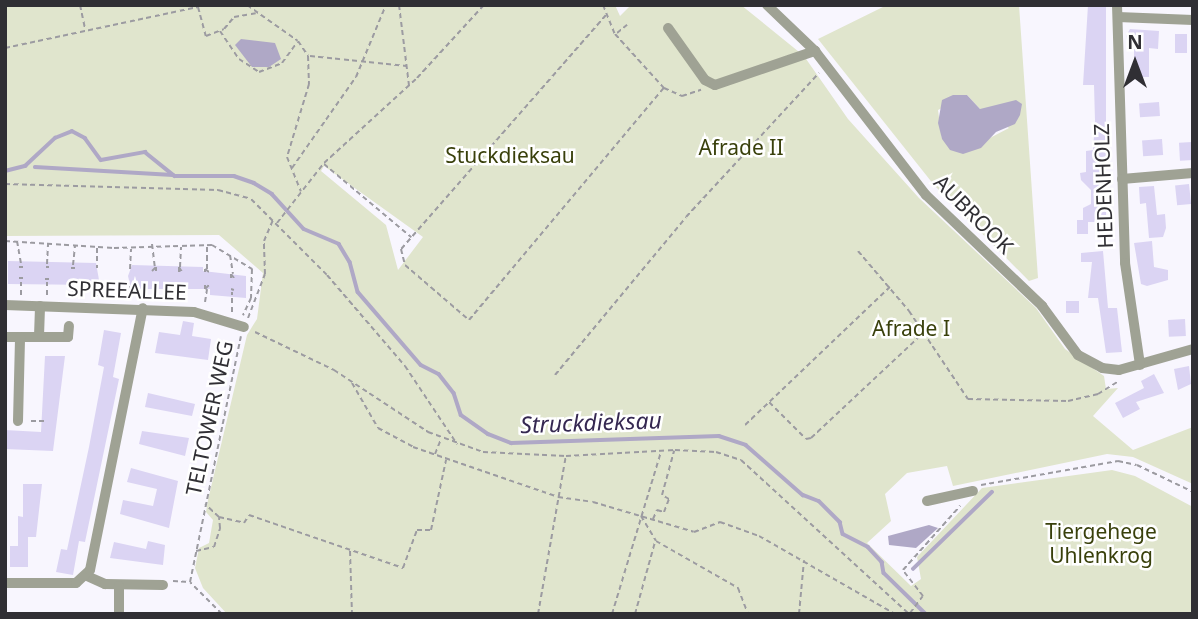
<!DOCTYPE html>
<html>
<head>
<meta charset="utf-8">
<style>
  body { margin:0 }
  #map { position:relative; width:1198px; height:619px; overflow:hidden; background:#f8f6fe; font-family:"Noto Sans",sans-serif }
  div>[style] { position:absolute }
  .green>* { inset:0; background:#e0e5cd }
  .water>* { inset:0; background:#afa8c6 }
  .stream>* { height:3.5px; margin:-1.75px; padding:0 1.75px; transform-origin:1.75px; border-radius:1.75px; background:#afa8c6 }
  .building>* { inset:0; background:#dbd4f3; transform-origin:0 0 }
  .path>* { height:2px; margin-top:-1px; transform-origin:0; background:repeating-linear-gradient(90deg,#9c9ba1 0 5px,transparent 0 8.5px) }
  .minor>* { height:10px; margin:-5px; padding:0 5px; transform-origin:5px; border-radius:5px; background:#9fa294 }
  span { translate:-50% -50%; white-space:nowrap; text-align:center; line-height:1.15; -webkit-text-stroke:5px #fff; paint-order:stroke }
  .park-label { font-size:21px; color:#39400b }
  .street-label { font-size:21px; color:#302f34 }
  .water-label { font-size:23px; color:#352851; font-style:italic }
  .frame { position:absolute; inset:0; border:7px solid #302f34; pointer-events:none }
  .north { position:absolute; left:1100px; top:28px; width:70px; height:70px; -webkit-text-stroke:5px #fff; paint-order:stroke; rotate:0deg; font-size:19px; font-weight:700; line-height:28px; text-align:center; color:#302f34 }
  .north::after { content:''; display:block; margin:auto; width:24px; height:32px; background:#302f34; clip-path:polygon(50% 0,100% 100%,50% 72%,0 100%) }
</style>
</head>
<body>
<div id="map">
  <div class="green">
    <i style="clip-path:polygon(evenodd,5px 5px,615px 5px,620px 16px,631px 5px,741px 5px,804px 56px,848px 119px,919px 198px,1036px 308px,1065px 349px,1104px 376px,1106px 389px,1118px 388px,1093px 416px,1133px 450px,1193px 427px,1193px 484px,1133px 457px,1107px 454px,953px 486px,947px 466px,907px 473px,885px 494px,891px 521px,867px 543px,911px 586px,921px 579px,917px 557px,982px 488px,1112px 470px,1135px 476px,1193px 507px,1193px 614px,227px 614px,203px 588px,195px 568px,199px 548px,209px 543px,213px 520px,206px 512px,208px 500px,247px 335px,257px 319px,263px 273px,219px 235px,5px 236px,5px 5px,324px 166px,423px 237px,398px 270px,386px 225px,321px 171px,324px 166px)"></i>
    <i style="clip-path:polygon(evenodd,887px 5px,1019px 5px,1038px 278px,1029px 281px,934px 185px,818px 39px,887px 5px,967px 95px,980px 109px,1009px 128px,988px 139px,942px 139px,938px 110px,967px 95px)"></i>
  </div>
  <div class="water">
    <i style="clip-path:polygon(241px 39px,275px 43px,281px 59px,269px 67px,252px 67px,235px 45px)"></i>
    <i style="clip-path:polygon(953px 95px,967px 95px,980px 109px,1016px 100px,1022px 104px,1020px 115px,1015px 124px,996px 132px,981px 148px,963px 154px,950px 150px,942px 139px,938px 123px,942px 100px)"></i>
    <i style="clip-path:polygon(929px 525px,938px 528px,916px 548px,889px 545px,888px 536px)"></i>
  </div>
  <div class="stream">
    <i style="left:35px;top:167px;width:138px;rotate:3.3deg"></i>
    <i style="left:5px;top:171px;width:21px;rotate:-14deg"></i>
    <i style="left:25px;top:166px;width:41px;rotate:-43deg"></i>
    <i style="left:55px;top:138px;width:18px;rotate:-22deg"></i>
    <i style="left:72px;top:131px;width:15px;rotate:28deg"></i>
    <i style="left:85px;top:138px;width:27px;rotate:54deg"></i>
    <i style="left:101px;top:160px;width:45px;rotate:-10.3deg"></i>
    <i style="left:145px;top:152px;width:38px;rotate:39deg"></i>
    <i style="left:175px;top:176px;width:59px"></i>
    <i style="left:234px;top:176px;width:21px;rotate:19deg"></i>
    <i style="left:254px;top:183px;width:21px;rotate:31deg"></i>
    <i style="left:272px;top:194px;width:47px;rotate:47.6deg"></i>
    <i style="left:304px;top:229px;width:38px;rotate:23deg"></i>
    <i style="left:339px;top:244px;width:21px;rotate:59deg"></i>
    <i style="left:350px;top:262px;width:31px;rotate:75deg"></i>
    <i style="left:358px;top:292px;width:96px;rotate:49.2deg"></i>
    <i style="left:421px;top:365px;width:20px;rotate:27deg"></i>
    <i style="left:439px;top:374px;width:24px;rotate:52deg"></i>
    <i style="left:454px;top:393px;width:23px;rotate:72deg"></i>
    <i style="left:461px;top:415px;width:33px;rotate:35deg"></i>
    <i style="left:488px;top:434px;width:25px;rotate:21deg"></i>
    <i style="left:511px;top:443px;width:208px;rotate:-1.9deg"></i>
    <i style="left:719px;top:436px;width:28px;rotate:18deg"></i>
    <i style="left:746px;top:445px;width:76px;rotate:41.3deg"></i>
    <i style="left:803px;top:495px;width:17px;rotate:21deg"></i>
    <i style="left:819px;top:501px;width:30px;rotate:45deg"></i>
    <i style="left:840px;top:522px;width:12px;rotate:76deg"></i>
    <i style="left:843px;top:534px;width:28px;rotate:27deg"></i>
    <i style="left:868px;top:547px;width:21px;rotate:47deg"></i>
    <i style="left:882px;top:562px;width:11px;rotate:80deg"></i>
    <i style="left:884px;top:573px;width:59px;rotate:44.3deg"></i>
    <i style="left:913px;top:569px;width:110px;rotate:-44.3deg"></i>
  </div>
  <div class="building">
    <i style="clip-path:polygon(1088px 5px,1106px 5px,1106px 222px,1088px 222px,1088px 234px,1077px 234px,1077px 220px,1083px 220px,1083px 208px,1091px 204px,1091px 190px,1081px 180px,1080px 173px,1086px 172px,1086px 151px,1093px 150px,1095px 121px,1094px 85px,1083px 85px)"></i>
    <i style="clip-path:polygon(1130px 29px,1159px 31px,1158px 49px,1149px 48px,1149px 77px,1134px 77px,1134px 47px,1129px 47px,1126px 36px)"></i>
    <i style="left:1175px;top:34px;width:12px;height:19px"></i>
    <i style="left:1159px;top:102px;width:14px;height:20px;rotate:86deg"></i>
    <i style="left:1162px;top:139px;width:16px;height:20px;rotate:86deg"></i>
    <i style="left:1192px;top:142px;width:18px;height:13px;rotate:87deg"></i>
    <i style="left:1189px;top:184px;width:20px;height:14px;rotate:84deg"></i>
    <i style="clip-path:polygon(1154px 186px,1157px 215px,1165px 214px,1166px 228px,1163px 237px,1149px 238px,1146px 203px,1140px 204px,1139px 187px)"></i>
    <i style="clip-path:polygon(1152px 241px,1154px 267px,1168px 270px,1168px 280px,1147px 286px,1141px 284px,1134px 243px)"></i>
    <i style="clip-path:polygon(1103px 251px,1108px 308px,1117px 308px,1122px 352px,1106px 353px,1098px 298px,1088px 298px,1092px 262px,1081px 262px,1081px 253px)"></i>
    <i style="clip-path:polygon(8px 261px,96px 263px,99px 280px,95px 285px,8px 284px)"></i>
    <i style="clip-path:polygon(132px 265px,203px 267px,203px 271px,246px 276px,246px 298px,210px 295px,210px 289px,131px 289px,128px 276px)"></i>
    <i style="left:1066px;top:301px;width:13px;height:12px"></i>
    <i style="left:1185px;top:319px;width:17px;height:17px;rotate:87deg"></i>
    <i style="clip-path:polygon(183px 321px,194px 323px,192px 336px,211px 339px,208px 360px,155px 353px,159px 332px,180px 335px)"></i>
    <i style="clip-path:polygon(104px 330px,121px 333px,113px 377px,119px 379px,85px 542px,79px 541px,73px 575px,56px 572px,61px 549px,67px 550px,89px 447px,104px 367px,98px 365px)"></i>
    <i style="clip-path:polygon(45px 356px,65px 356px,53px 451px,5px 449px,5px 430px,41px 432px)"></i>
    <i style="clip-path:polygon(1189px 366px,1191px 384px,1178px 390px,1174px 369px)"></i>
    <i style="clip-path:polygon(1154px 374px,1164px 393px,1136px 402px,1140px 409px,1123px 418px,1115px 403px,1144px 388px,1141px 381px)"></i>
    <i style="clip-path:polygon(148px 393px,195px 404px,192px 416px,145px 407px)"></i>
    <i style="clip-path:polygon(142px 431px,189px 438px,185px 456px,139px 444px)"></i>
    <i style="clip-path:polygon(131px 468px,178px 481px,169px 528px,120px 514px,123px 500px,153px 506px,157px 489px,127px 482px)"></i>
    <i style="clip-path:polygon(23px 484px,42px 484px,36px 537px,28px 537px,28px 567px,10px 567px,10px 546px,18px 546px,18px 516px,23px 517px)"></i>
    <i style="clip-path:polygon(148px 541px,165px 545px,163px 565px,110px 558px,114px 542px,146px 549px)"></i>
  </div>
  <div class="path">
    <i style="left:80px;top:5px;width:24px;rotate:78deg"></i>
    <i style="left:247px;top:5px;width:62px;rotate:35.2deg"></i>
    <i style="left:298px;top:41px;width:18px;rotate:56deg"></i>
    <i style="left:308px;top:56px;width:28px;rotate:88deg"></i>
    <i style="left:309px;top:84px;width:76px;rotate:106.8deg"></i>
    <i style="left:287px;top:157px;width:37px;rotate:68deg"></i>
    <i style="left:399px;top:5px;width:81px;rotate:82.9deg"></i>
    <i style="left:603px;top:5px;width:31px;rotate:68deg"></i>
    <i style="left:615px;top:34px;width:73px;rotate:47.8deg"></i>
    <i style="left:664px;top:88px;width:20px;rotate:24deg"></i>
    <i style="left:682px;top:96px;width:20px;rotate:-18deg"></i>
    <i style="left:606px;top:15px;width:311px;rotate:131.2deg"></i>
    <i style="left:401px;top:249px;width:16px;rotate:76deg"></i>
    <i style="left:405px;top:265px;width:84px;rotate:40.7deg"></i>
    <i style="left:469px;top:320px;width:303px;rotate:-50deg"></i>
    <i style="left:220px;top:31px;width:34px;rotate:56deg"></i>
    <i style="left:239px;top:59px;width:24px;rotate:33deg"></i>
    <i style="left:259px;top:72px;width:25px;rotate:-21deg"></i>
    <i style="left:282px;top:63px;width:26px;rotate:-54deg"></i>
    <i style="left:617px;top:33px;width:13px;rotate:-39deg"></i>
    <i style="left:5px;top:48px;width:197px;rotate:-12deg"></i>
    <i style="left:198px;top:7px;width:30px;rotate:75deg"></i>
    <i style="left:206px;top:36px;width:19px;rotate:-21deg"></i>
    <i style="left:224px;top:29px;width:16px;rotate:-50deg"></i>
    <i style="left:234px;top:17px;width:22px;rotate:-10deg"></i>
    <i style="left:310px;top:56px;width:97px;rotate:5.9deg"></i>
    <i style="left:324px;top:164px;width:114px;rotate:40deg"></i>
    <i style="left:292px;top:168px;width:111px;rotate:-54.9deg"></i>
    <i style="left:356px;top:77px;width:78px;rotate:-67.4deg"></i>
    <i style="left:5px;top:184px;width:213px;rotate:1.6deg"></i>
    <i style="left:218px;top:190px;width:34px;rotate:15deg"></i>
    <i style="left:251px;top:199px;width:107px;rotate:45deg"></i>
    <i style="left:327px;top:275px;width:120px;rotate:49.4deg"></i>
    <i style="left:405px;top:366px;width:94px;rotate:56.3deg"></i>
    <i style="left:277px;top:223px;width:76px;rotate:-51.9deg"></i>
    <i style="left:324px;top:163px;width:126px;rotate:-42.4deg"></i>
    <i style="left:417px;top:78px;width:99px;rotate:-47.5deg"></i>
    <i style="left:5px;top:241px;width:109px;rotate:3.7deg"></i>
    <i style="left:114px;top:248px;width:98px;rotate:-1.8deg"></i>
    <i style="left:212px;top:245px;width:47px;rotate:31deg"></i>
    <i style="left:252px;top:269px;width:29px;rotate:92deg"></i>
    <i style="left:251px;top:298px;width:19px;rotate:115deg"></i>
    <i style="left:17px;top:241px;width:23px;rotate:80deg"></i>
    <i style="left:152px;top:244px;width:23px;rotate:83deg"></i>
    <i style="left:97px;top:248px;width:20px;rotate:90deg"></i>
    <i style="left:858px;top:251px;width:79px;rotate:49.6deg"></i>
    <i style="left:909px;top:311px;width:106px;rotate:56.2deg"></i>
    <i style="left:968px;top:399px;width:100px;rotate:1.1deg"></i>
    <i style="left:1068px;top:401px;width:31px;rotate:-13deg"></i>
    <i style="left:1098px;top:394px;width:25px;rotate:-32deg"></i>
    <i style="left:230px;top:255px;width:19px;rotate:81deg"></i>
    <i style="left:47px;top:264px;width:20px;rotate:-87deg"></i>
    <i style="left:73px;top:265px;width:20px;rotate:-84deg"></i>
    <i style="left:19px;top:267px;width:4px"></i>
    <i style="left:46px;top:267px;width:3px"></i>
    <i style="left:180px;top:267px;width:20px;rotate:-87deg"></i>
    <i style="left:71px;top:268px;width:4px"></i>
    <i style="left:130px;top:269px;width:20px;rotate:-87deg"></i>
    <i style="left:207px;top:269px;width:24px;rotate:-90deg"></i>
    <i style="left:152px;top:271px;width:6px;rotate:-45deg"></i>
    <i style="left:156px;top:267px;width:4px;rotate:90deg"></i>
    <i style="left:179px;top:272px;width:5px;rotate:-90deg"></i>
    <i style="left:179px;top:267px;width:6px;rotate:59deg"></i>
    <i style="left:205px;top:272px;width:3px;rotate:-90deg"></i>
    <i style="left:205px;top:269px;width:5px;rotate:37deg"></i>
    <i style="left:19px;top:278px;width:4px"></i>
    <i style="left:231px;top:278px;width:4px;rotate:-90deg"></i>
    <i style="left:231px;top:274px;width:5px;rotate:53deg"></i>
    <i style="left:45px;top:279px;width:4px"></i>
    <i style="left:71px;top:280px;width:4px"></i>
    <i style="left:152px;top:284px;width:5px;rotate:37deg"></i>
    <i style="left:156px;top:287px;width:3px;rotate:-90deg"></i>
    <i style="left:178px;top:284px;width:4px"></i>
    <i style="left:205px;top:285px;width:4px;rotate:90deg"></i>
    <i style="left:205px;top:289px;width:6px;rotate:-45deg"></i>
    <i style="left:231px;top:289px;width:3px;rotate:18deg"></i>
    <i style="left:21px;top:295px;width:13px;rotate:-90deg"></i>
    <i style="left:47px;top:295px;width:13px;rotate:-90deg"></i>
    <i style="left:73px;top:296px;width:13px;rotate:-90deg"></i>
    <i style="left:97px;top:296px;width:16px;rotate:-90deg"></i>
    <i style="left:129px;top:299px;width:16px;rotate:-86deg"></i>
    <i style="left:154px;top:300px;width:13px;rotate:-90deg"></i>
    <i style="left:180px;top:300px;width:12px;rotate:-90deg"></i>
    <i style="left:205px;top:302px;width:13px;rotate:-81deg"></i>
    <i style="left:232px;top:312px;width:20px;rotate:-90deg"></i>
    <i style="left:248px;top:318px;width:47px;rotate:-68.9deg"></i>
    <i style="left:265px;top:274px;width:33px;rotate:-92deg"></i>
    <i style="left:264px;top:241px;width:23px;rotate:-67deg"></i>
    <i style="left:255px;top:332px;width:88px;rotate:25.7deg"></i>
    <i style="left:334px;top:370px;width:113px;rotate:33.4deg"></i>
    <i style="left:428px;top:432px;width:59px;rotate:20deg"></i>
    <i style="left:483px;top:452px;width:83px;rotate:2.8deg"></i>
    <i style="left:566px;top:456px;width:109px;rotate:-3.2deg"></i>
    <i style="left:675px;top:450px;width:41px;rotate:2.8deg"></i>
    <i style="left:716px;top:452px;width:26px;rotate:18deg"></i>
    <i style="left:741px;top:460px;width:228px;rotate:42.5deg"></i>
    <i style="left:555px;top:375px;width:205px;rotate:-50.3deg"></i>
    <i style="left:686px;top:217px;width:196px;rotate:-47.3deg"></i>
    <i style="left:352px;top:383px;width:52px;rotate:60deg"></i>
    <i style="left:378px;top:428px;width:40px;rotate:28deg"></i>
    <i style="left:413px;top:447px;width:153px;rotate:19deg"></i>
    <i style="left:558px;top:497px;width:35px;rotate:8deg"></i>
    <i style="left:593px;top:502px;width:105px;rotate:16.5deg"></i>
    <i style="left:694px;top:532px;width:28px;rotate:-21deg"></i>
    <i style="left:720px;top:522px;width:41px;rotate:19.7deg"></i>
    <i style="left:759px;top:536px;width:157px;rotate:29.8deg"></i>
    <i style="left:769px;top:402px;width:52px;rotate:45deg"></i>
    <i style="left:806px;top:439px;width:5px;rotate:-11deg"></i>
    <i style="left:811px;top:438px;width:152px;rotate:-43.1deg"></i>
    <i style="left:31px;top:421px;width:17px"></i>
    <i style="left:745px;top:425px;width:200px;rotate:-43.6deg"></i>
    <i style="left:435px;top:454px;width:16px;rotate:-68deg"></i>
    <i style="left:981px;top:485px;width:139px;rotate:-9.9deg"></i>
    <i style="left:1118px;top:461px;width:19px;rotate:12deg"></i>
    <i style="left:1137px;top:465px;width:62px;rotate:25.7deg"></i>
    <i style="left:641px;top:516px;width:29px;rotate:59deg"></i>
    <i style="left:656px;top:541px;width:95px;rotate:29.8deg"></i>
    <i style="left:738px;top:588px;width:28px;rotate:69deg"></i>
    <i style="left:219px;top:517px;width:26px;rotate:13deg"></i>
    <i style="left:244px;top:523px;width:9px;rotate:-58deg"></i>
    <i style="left:249px;top:515px;width:163px;rotate:19deg"></i>
    <i style="left:403px;top:568px;width:40px;rotate:-69.8deg"></i>
    <i style="left:417px;top:530px;width:14px"></i>
    <i style="left:431px;top:530px;width:72px;rotate:-77.9deg"></i>
    <i style="left:653px;top:519px;width:10px;rotate:-66deg"></i>
    <i style="left:657px;top:510px;width:7px;rotate:16deg"></i>
    <i style="left:664px;top:512px;width:14px;rotate:-69deg"></i>
    <i style="left:669px;top:499px;width:8px;rotate:-150deg"></i>
    <i style="left:662px;top:495px;width:46px;rotate:-74.7deg"></i>
    <i style="left:196px;top:551px;width:18px;rotate:-13deg"></i>
    <i style="left:214px;top:547px;width:20px;rotate:-72deg"></i>
    <i style="left:220px;top:528px;width:11px;rotate:-95deg"></i>
    <i style="left:219px;top:517px;width:19px;rotate:-137deg"></i>
    <i style="left:350px;top:551px;width:63px;rotate:88.2deg"></i>
    <i style="left:173px;top:581px;width:16px;rotate:4deg"></i>
    <i style="left:910px;top:613px;width:21px;rotate:-53deg"></i>
    <i style="left:923px;top:596px;width:33px;rotate:-128deg"></i>
    <i style="left:903px;top:570px;width:86px;rotate:-48.3deg"></i>
    <i style="left:222px;top:614px;width:45px;rotate:-135deg"></i>
    <i style="left:190px;top:582px;width:251px;rotate:-78.3deg"></i>
    <i style="left:538px;top:614px;width:160px;rotate:-80deg"></i>
    <i style="left:612px;top:614px;width:169px;rotate:-73.2deg"></i>
    <i style="left:635px;top:614px;width:75px;rotate:-74.5deg"></i>
    <i style="left:799px;top:614px;width:54px;rotate:-84.7deg"></i>
  </div>
  <div class="minor">
    <i style="left:767px;top:5px;width:66px;rotate:43.8deg"></i>
    <i style="left:815px;top:51px;width:182px;rotate:52.4deg"></i>
    <i style="left:926px;top:195px;width:161px;rotate:43.7deg"></i>
    <i style="left:1042px;top:306px;width:61px;rotate:53.7deg"></i>
    <i style="left:1078px;top:355px;width:27px;rotate:28deg"></i>
    <i style="left:1102px;top:368px;width:17px;rotate:7deg"></i>
    <i style="left:1119px;top:370px;width:77px;rotate:-15.8deg"></i>
    <i style="left:1117px;top:5px;width:258px;rotate:88.2deg"></i>
    <i style="left:1125px;top:263px;width:103px;rotate:81.6deg"></i>
    <i style="left:1118px;top:17px;width:75px;rotate:2.3deg"></i>
    <i style="left:668px;top:28px;width:64px;rotate:54.6deg"></i>
    <i style="left:705px;top:80px;width:11px;rotate:27deg"></i>
    <i style="left:715px;top:85px;width:106px;rotate:-18.8deg"></i>
    <i style="left:1122px;top:179px;width:71px;rotate:-4.8deg"></i>
    <i style="left:5px;top:305px;width:189px;rotate:2.1deg"></i>
    <i style="left:194px;top:312px;width:52px;rotate:16.7deg"></i>
    <i style="left:39px;top:336px;width:30px;rotate:-88deg"></i>
    <i style="left:5px;top:337px;width:63px"></i>
    <i style="left:68px;top:337px;width:11px;rotate:-85deg"></i>
    <i style="left:18px;top:421px;width:84px;rotate:-88.6deg"></i>
    <i style="left:927px;top:501px;width:47px;rotate:-12.3deg"></i>
    <i style="left:87px;top:576px;width:20px;rotate:24deg"></i>
    <i style="left:105px;top:584px;width:58px;rotate:1deg"></i>
    <i style="left:5px;top:583px;width:71px"></i>
    <i style="left:76px;top:583px;width:19px;rotate:-43deg"></i>
    <i style="left:90px;top:570px;width:267px;rotate:-78.6deg"></i>
    <i style="left:119px;top:614px;width:28px;rotate:-90deg"></i>
  </div>
  <div class="park-label">
    <span style="left:741px;top:147px">Afrade II</span>
    <span style="left:510px;top:155px">Stuckdieksau</span>
    <span style="left:911px;top:328px">Afrade I</span>
    <span style="left:1101px;top:543px">Tiergehege<br>Uhlenkrog</span>
  </div>
  <div class="street-label">
    <span style="left:1103px;top:186px;rotate:-92deg">HEDENHOLZ</span>
    <span style="left:974px;top:214px;rotate:45deg">AUBROOK</span>
    <span style="left:127px;top:290px;rotate:2deg">SPREEALLEE</span>
    <span style="left:209px;top:418px;rotate:-78deg">TELTOWER WEG</span>
  </div>
  <div class="water-label">
    <span style="left:591px;top:422px;rotate:-2deg">Struckdieksau</span>
  </div>
  <div class="frame"></div>
  <div class="north">N</div>
</div>
</body>
</html>
